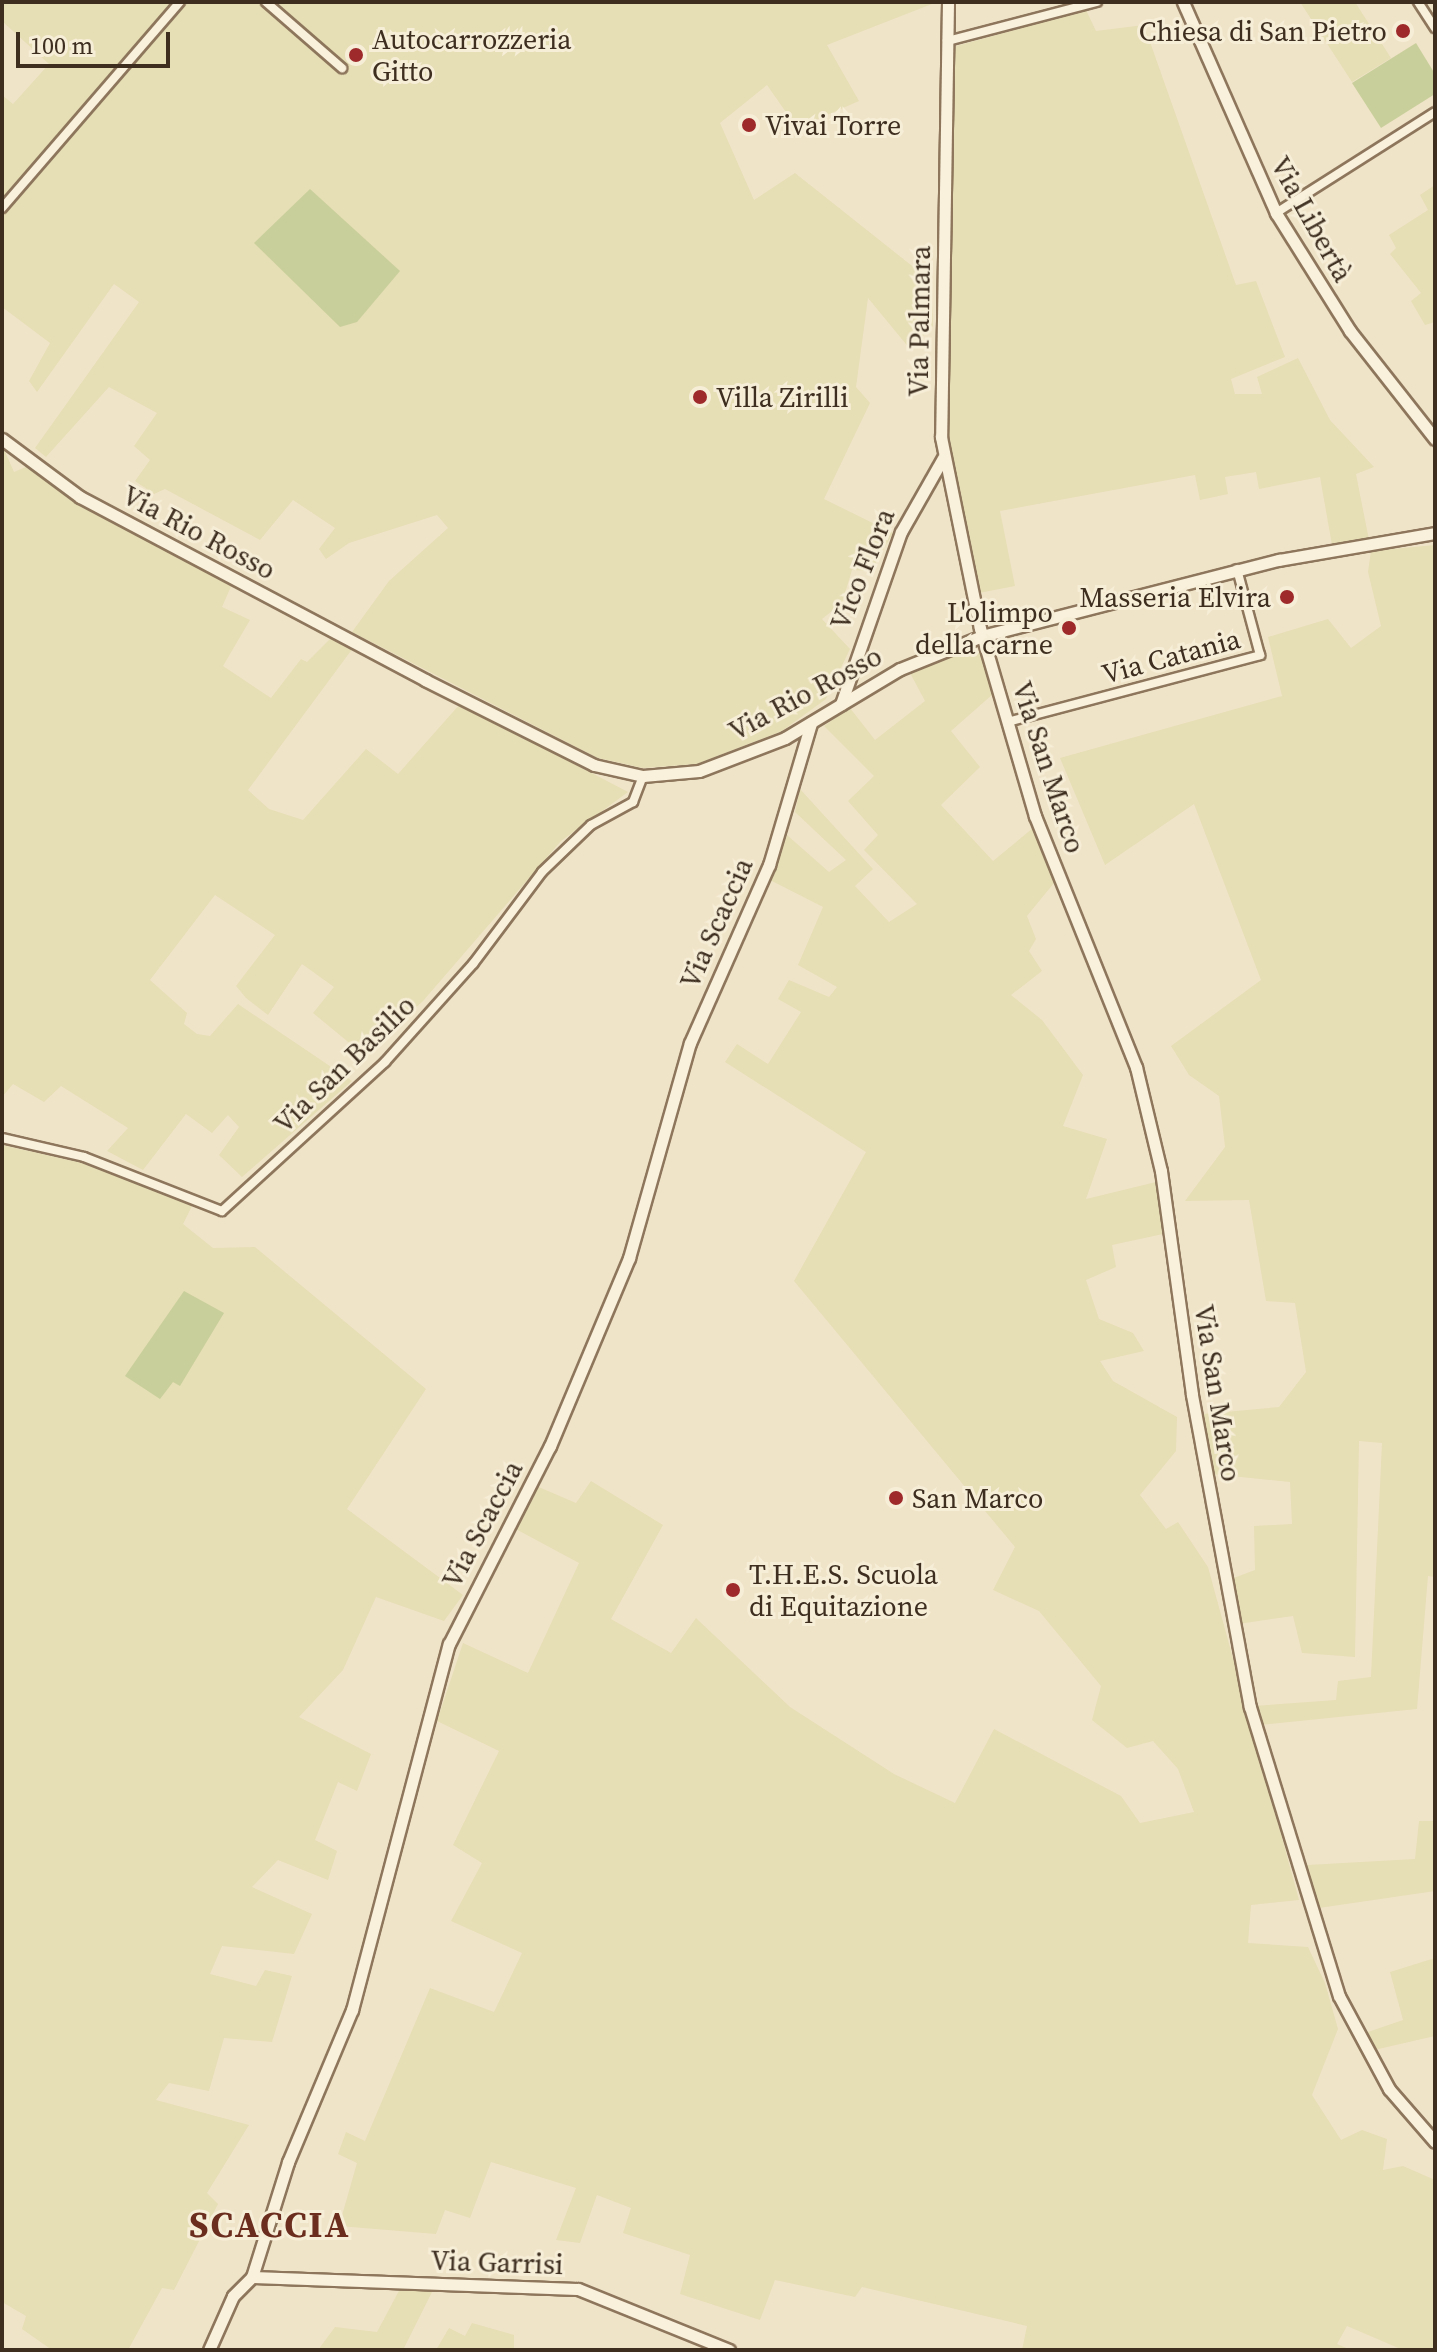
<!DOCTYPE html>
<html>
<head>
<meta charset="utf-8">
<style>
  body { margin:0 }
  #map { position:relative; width:1437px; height:2352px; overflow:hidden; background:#f0e4c8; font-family:"Source Serif 4",serif }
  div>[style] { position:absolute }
  .farmland>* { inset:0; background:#e6deb5 }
  .green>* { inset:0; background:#c9cf9b }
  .roads { filter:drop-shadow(2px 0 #8d765c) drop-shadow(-2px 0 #8d765c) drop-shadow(0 2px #8d765c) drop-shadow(0 -2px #8d765c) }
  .street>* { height:8px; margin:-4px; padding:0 4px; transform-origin:4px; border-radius:4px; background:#faf1dc }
  .secondary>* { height:11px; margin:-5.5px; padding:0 5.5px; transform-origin:5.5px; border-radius:5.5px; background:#faf1dc }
  .dots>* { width:22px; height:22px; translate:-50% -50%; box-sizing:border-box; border:4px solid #f7eed8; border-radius:50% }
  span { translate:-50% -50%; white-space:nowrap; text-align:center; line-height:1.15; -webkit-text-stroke:6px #f7eed8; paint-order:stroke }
  .poi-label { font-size:28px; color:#3d2e20 }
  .right { translate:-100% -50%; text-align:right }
  .left { translate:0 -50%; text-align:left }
  .street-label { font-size:28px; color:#3d2e20 }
  .district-label { font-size:36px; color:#6b2e1e; font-weight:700; letter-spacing:2px }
  .frame { position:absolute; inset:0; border:4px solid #3d2e20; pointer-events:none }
  .scale { position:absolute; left:16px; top:32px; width:154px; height:36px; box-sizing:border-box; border:4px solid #3d2e20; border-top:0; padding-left:10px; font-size:24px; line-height:28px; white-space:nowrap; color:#3d2e20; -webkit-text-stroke:6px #f7eed8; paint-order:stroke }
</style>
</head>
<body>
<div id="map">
  <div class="farmland">
    <i style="clip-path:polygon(2px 2px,937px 2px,827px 45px,859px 101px,797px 128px,767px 85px,720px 123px,754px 200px,795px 173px,931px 281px,933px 326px,910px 349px,868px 298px,856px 387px,870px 403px,824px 499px,893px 533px,871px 571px,852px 570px,842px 603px,822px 619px,850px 649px,826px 699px,782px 731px,697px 764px,643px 768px,598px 758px,352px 632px,389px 581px,448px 528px,437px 515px,349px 543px,326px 559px,319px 549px,335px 528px,293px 500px,260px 540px,165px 489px,154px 494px,135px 481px,150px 460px,134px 446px,157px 413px,109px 387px,46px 457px,35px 448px,139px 302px,114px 284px,37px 392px,29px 381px,50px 343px,2px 307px,2px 95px,13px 104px,49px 64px,2px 21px)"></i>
    <i style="clip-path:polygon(1300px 2px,1355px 2px,1391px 58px,1352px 82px)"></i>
    <i style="clip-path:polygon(1086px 10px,1096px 31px,1144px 25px,1236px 285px,1256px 281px,1285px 357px,1231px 379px,1235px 394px,1262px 394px,1257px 377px,1298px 358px,1330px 420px,1374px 467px,1356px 474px,1369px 540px,1332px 545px,1320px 477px,1259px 489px,1256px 472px,1225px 477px,1228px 494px,1200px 500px,1195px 475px,1000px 511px,1015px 586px,979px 593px,947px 457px,953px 47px)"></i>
    <i style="clip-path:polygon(1435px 185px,1435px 322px,1425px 325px,1411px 301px,1421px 293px,1390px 254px,1396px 248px,1389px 235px,1428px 210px,1420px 195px)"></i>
    <i style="clip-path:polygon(2px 445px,14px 472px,28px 466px,76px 500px,233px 582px,222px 607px,250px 620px,223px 666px,271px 698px,301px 659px,307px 662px,333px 636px,353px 648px,248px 790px,269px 809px,303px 820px,366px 749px,398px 774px,460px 704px,628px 792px,561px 841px,423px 1001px,364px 1055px,313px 1013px,334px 987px,302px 964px,268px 1015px,246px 998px,236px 986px,275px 935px,215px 895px,150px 980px,187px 1013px,184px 1024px,197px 1034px,210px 1036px,238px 1004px,352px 1081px,242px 1177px,219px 1155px,239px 1127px,228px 1115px,212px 1133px,186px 1114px,143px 1170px,107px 1151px,128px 1128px,61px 1086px,44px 1102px,13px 1084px,2px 1097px)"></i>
    <i style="clip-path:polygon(1435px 545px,1435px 1577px,1428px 1576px,1417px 1709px,1259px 1725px,1253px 1706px,1336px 1700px,1338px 1681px,1371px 1677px,1382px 1443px,1359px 1441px,1355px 1657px,1302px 1653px,1293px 1616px,1238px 1624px,1231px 1579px,1255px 1570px,1254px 1526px,1292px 1524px,1290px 1482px,1212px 1474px,1203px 1414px,1279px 1407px,1306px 1372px,1295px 1303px,1266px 1301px,1249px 1200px,1185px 1201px,1225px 1147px,1219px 1096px,1189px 1075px,1171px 1046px,1261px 980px,1194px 804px,1105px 865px,1060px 758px,1282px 696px,1268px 637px,1328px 619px,1351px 648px,1381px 626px,1368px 572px,1371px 551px)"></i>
    <i style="clip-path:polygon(965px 647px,980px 651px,993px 694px,951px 731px,980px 767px,941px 805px,993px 861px,1033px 828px,1054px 883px,1027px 916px,1036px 939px,1029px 951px,1042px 971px,1011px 995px,1042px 1020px,1083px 1075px,1063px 1126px,1107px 1139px,1086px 1199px,1156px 1182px,1163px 1234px,1112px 1245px,1116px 1267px,1086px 1280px,1099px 1319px,1133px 1333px,1144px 1351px,1100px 1361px,1113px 1381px,1177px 1417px,1176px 1451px,1140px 1495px,1166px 1529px,1178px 1522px,1208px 1567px,1299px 1900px,1251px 1905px,1248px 1943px,1308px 1947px,1325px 1983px,1338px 2029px,1312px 2095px,1341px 2140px,1362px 2130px,1387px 2139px,1383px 2170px,1403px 2166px,1435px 2180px,1435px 2350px,1403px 2350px,1347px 2326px,1337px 2344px,1351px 2350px,1022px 2350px,1027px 2326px,862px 2287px,855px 2297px,775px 2280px,760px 2320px,680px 2294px,690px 2255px,623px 2233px,631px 2208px,597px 2195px,580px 2243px,556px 2240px,576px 2188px,491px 2162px,470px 2218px,445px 2210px,436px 2234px,339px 2226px,357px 2163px,338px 2154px,346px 2132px,365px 2141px,430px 1988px,494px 2012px,522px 1953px,451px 1921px,482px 1863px,453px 1845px,499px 1751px,437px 1721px,463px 1643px,528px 1673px,579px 1563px,512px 1527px,534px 1485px,576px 1503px,591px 1481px,663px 1525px,611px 1619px,671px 1653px,696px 1618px,790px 1707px,894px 1774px,955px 1803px,994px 1729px,1121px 1796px,1140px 1823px,1194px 1812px,1178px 1769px,1153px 1741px,1127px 1748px,1092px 1720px,1101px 1686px,1039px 1611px,993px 1590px,1015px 1547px,794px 1281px,866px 1152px,725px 1062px,737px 1044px,768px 1064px,801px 1012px,778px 999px,789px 980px,829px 997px,837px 987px,798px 965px,823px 907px,770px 880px,787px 835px,829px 872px,846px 860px,795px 812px,800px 789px,873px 869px,855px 886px,889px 922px,917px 904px,864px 850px,878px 835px,848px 801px,874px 776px,824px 726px,850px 708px,875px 740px,925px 701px,909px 671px)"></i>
    <i style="clip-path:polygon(2px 1145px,82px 1163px,193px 1204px,183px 1224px,213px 1248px,255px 1247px,426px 1389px,347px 1509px,463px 1595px,444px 1621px,376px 1597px,343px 1670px,299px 1717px,371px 1754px,357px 1791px,338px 1782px,315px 1840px,337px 1851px,328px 1880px,278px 1860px,252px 1887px,312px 1914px,294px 1954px,222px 1946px,210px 1974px,256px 1986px,265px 1970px,292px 1976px,272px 2042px,224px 2038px,209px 2091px,169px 2083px,156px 2100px,249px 2125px,207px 2193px,218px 2204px,174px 2290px,162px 2288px,128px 2350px,52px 2350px,22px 2329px,26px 2316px,2px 2302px)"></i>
    <i style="clip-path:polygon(1419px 1821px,1435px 1821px,1435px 1891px,1319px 1908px,1307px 1865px,1415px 1859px)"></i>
    <i style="clip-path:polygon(1435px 1958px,1435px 2036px,1374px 2050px,1365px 2033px,1403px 2020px,1390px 1972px)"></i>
    <i style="clip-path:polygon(401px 2287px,433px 2290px,403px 2350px,318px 2350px,335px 2327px,377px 2332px)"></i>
    <i style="clip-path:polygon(472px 2323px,514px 2335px,514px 2350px,436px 2350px,449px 2328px,465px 2336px)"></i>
  </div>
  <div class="green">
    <i style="clip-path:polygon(1416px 43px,1435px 74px,1435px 94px,1381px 128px,1352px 83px)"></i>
    <i style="clip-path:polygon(310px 189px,400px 271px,357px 322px,340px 327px,254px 243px)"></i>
    <i style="clip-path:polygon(184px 1291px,224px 1313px,180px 1386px,173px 1382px,160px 1399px,125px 1376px)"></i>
  </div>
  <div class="roads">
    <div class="street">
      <i style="left:266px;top:2px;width:101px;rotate:41deg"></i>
      <i style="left:1418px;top:2px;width:31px;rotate:57deg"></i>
      <i style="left:947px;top:41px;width:155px;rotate:-14.6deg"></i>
      <i style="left:2px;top:208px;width:272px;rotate:-49.2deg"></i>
      <i style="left:1276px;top:213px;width:188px;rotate:-32.4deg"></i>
      <i style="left:1007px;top:722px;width:262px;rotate:-14.8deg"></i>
      <i style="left:1260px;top:655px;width:89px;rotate:-105deg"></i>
      <i style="left:2px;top:1138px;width:84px;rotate:13deg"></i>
      <i style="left:84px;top:1157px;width:148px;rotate:21.4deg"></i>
      <i style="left:222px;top:1211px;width:221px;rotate:-42.4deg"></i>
      <i style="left:385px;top:1062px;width:132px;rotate:-48.1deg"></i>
      <i style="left:473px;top:964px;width:115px;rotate:-53.1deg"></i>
      <i style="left:542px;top:872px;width:68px;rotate:-43.8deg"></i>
      <i style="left:591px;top:825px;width:48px;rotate:-28.7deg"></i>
      <i style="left:633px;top:802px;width:28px;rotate:-69deg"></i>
    </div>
    <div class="secondary">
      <i style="left:948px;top:2px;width:435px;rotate:90.9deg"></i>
      <i style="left:941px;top:437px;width:195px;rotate:78.5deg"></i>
      <i style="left:980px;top:628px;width:196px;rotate:73.7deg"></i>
      <i style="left:1035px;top:816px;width:271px;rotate:68.1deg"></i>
      <i style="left:1136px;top:1067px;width:107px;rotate:76.5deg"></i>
      <i style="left:1161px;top:1171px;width:226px;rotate:82.1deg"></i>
      <i style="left:1192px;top:1395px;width:317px;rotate:79.5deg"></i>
      <i style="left:1250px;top:1707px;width:302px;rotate:72.9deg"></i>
      <i style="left:1339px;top:1996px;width:106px;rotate:61.7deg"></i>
      <i style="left:1389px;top:2089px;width:70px;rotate:49deg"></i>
      <i style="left:1183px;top:2px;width:231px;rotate:66.2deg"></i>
      <i style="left:1276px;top:213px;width:139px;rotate:57.9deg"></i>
      <i style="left:1350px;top:331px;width:137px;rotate:51.8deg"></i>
      <i style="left:2px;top:439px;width:97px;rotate:36.6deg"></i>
      <i style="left:80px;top:497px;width:391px;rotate:27.9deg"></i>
      <i style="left:425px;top:680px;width:189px;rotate:26.7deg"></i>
      <i style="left:594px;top:765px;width:50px;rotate:12.7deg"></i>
      <i style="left:643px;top:776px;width:56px;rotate:-5.1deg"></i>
      <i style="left:699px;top:771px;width:92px;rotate:-21deg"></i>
      <i style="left:785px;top:738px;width:134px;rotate:-31deg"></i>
      <i style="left:900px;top:669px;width:88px;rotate:-21.9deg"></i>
      <i style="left:982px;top:636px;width:307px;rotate:-14.4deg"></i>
      <i style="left:1279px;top:560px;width:158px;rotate:-9.8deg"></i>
      <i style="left:841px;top:704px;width:182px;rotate:-70.8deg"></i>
      <i style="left:901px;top:532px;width:85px;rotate:-60.4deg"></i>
      <i style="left:252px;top:2277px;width:326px;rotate:2.1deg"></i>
      <i style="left:578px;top:2289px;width:163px;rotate:22deg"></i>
      <i style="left:209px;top:2350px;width:59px;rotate:-66deg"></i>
      <i style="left:233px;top:2296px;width:27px;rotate:-45deg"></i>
      <i style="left:252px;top:2277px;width:121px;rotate:-72.6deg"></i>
      <i style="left:288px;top:2162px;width:165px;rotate:-67.2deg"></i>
      <i style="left:352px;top:2010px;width:379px;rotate:-75.2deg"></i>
      <i style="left:449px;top:1644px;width:222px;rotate:-63deg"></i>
      <i style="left:550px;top:1446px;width:204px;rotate:-67.2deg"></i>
      <i style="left:629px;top:1258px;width:223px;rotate:-74.2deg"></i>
      <i style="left:690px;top:1043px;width:195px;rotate:-66.1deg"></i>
      <i style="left:769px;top:865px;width:148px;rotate:-73.5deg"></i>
    </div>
  </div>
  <div class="dots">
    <i style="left:1403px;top:31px;background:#9e2a2b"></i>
    <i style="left:356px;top:55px;background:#9e2a2b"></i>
    <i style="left:749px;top:125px;background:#9e2a2b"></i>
    <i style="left:700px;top:397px;background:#9e2a2b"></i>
    <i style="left:1287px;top:597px;background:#9e2a2b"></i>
    <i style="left:1069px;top:628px;background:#9e2a2b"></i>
    <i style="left:896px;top:1498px;background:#9e2a2b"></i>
    <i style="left:733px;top:1590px;background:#9e2a2b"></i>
  </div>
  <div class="poi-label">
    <span class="right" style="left:1387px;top:31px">Chiesa di San Pietro</span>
    <span class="left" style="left:372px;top:55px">Autocarrozzeria<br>Gitto</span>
    <span class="left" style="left:765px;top:125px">Vivai Torre</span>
    <span class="left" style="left:716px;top:397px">Villa Zirilli</span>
    <span class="right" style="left:1271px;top:597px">Masseria Elvira</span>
    <span class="right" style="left:1053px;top:628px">L'olimpo<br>della carne</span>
    <span class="left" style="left:912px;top:1498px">San Marco</span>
    <span class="left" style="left:749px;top:1590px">T.H.E.S. Scuola<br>di Equitazione</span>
  </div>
  <div class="street-label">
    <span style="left:1312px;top:219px;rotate:61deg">Via Libertà</span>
    <span style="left:919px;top:321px;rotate:-89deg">Via Palmara</span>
    <span style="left:199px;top:532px;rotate:28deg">Via Rio Rosso</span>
    <span style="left:862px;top:569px;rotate:-68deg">Vico Flora</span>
    <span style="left:1171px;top:656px;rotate:-15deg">Via Catania</span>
    <span style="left:805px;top:693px;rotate:-28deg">Via Rio Rosso</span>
    <span style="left:1049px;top:767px;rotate:72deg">Via San Marco</span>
    <span style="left:716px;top:923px;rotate:-66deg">Via Scaccia</span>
    <span style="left:344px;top:1064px;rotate:-44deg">Via San Basilio</span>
    <span style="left:1218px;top:1393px;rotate:81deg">Via San Marco</span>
    <span style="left:482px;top:1524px;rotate:-62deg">Via Scaccia</span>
    <span style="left:497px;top:2262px;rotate:2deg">Via Garrisi</span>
  </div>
  <div class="district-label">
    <span style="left:270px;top:2225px">SCACCIA</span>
  </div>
  <div class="frame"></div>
  <div class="scale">100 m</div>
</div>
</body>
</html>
